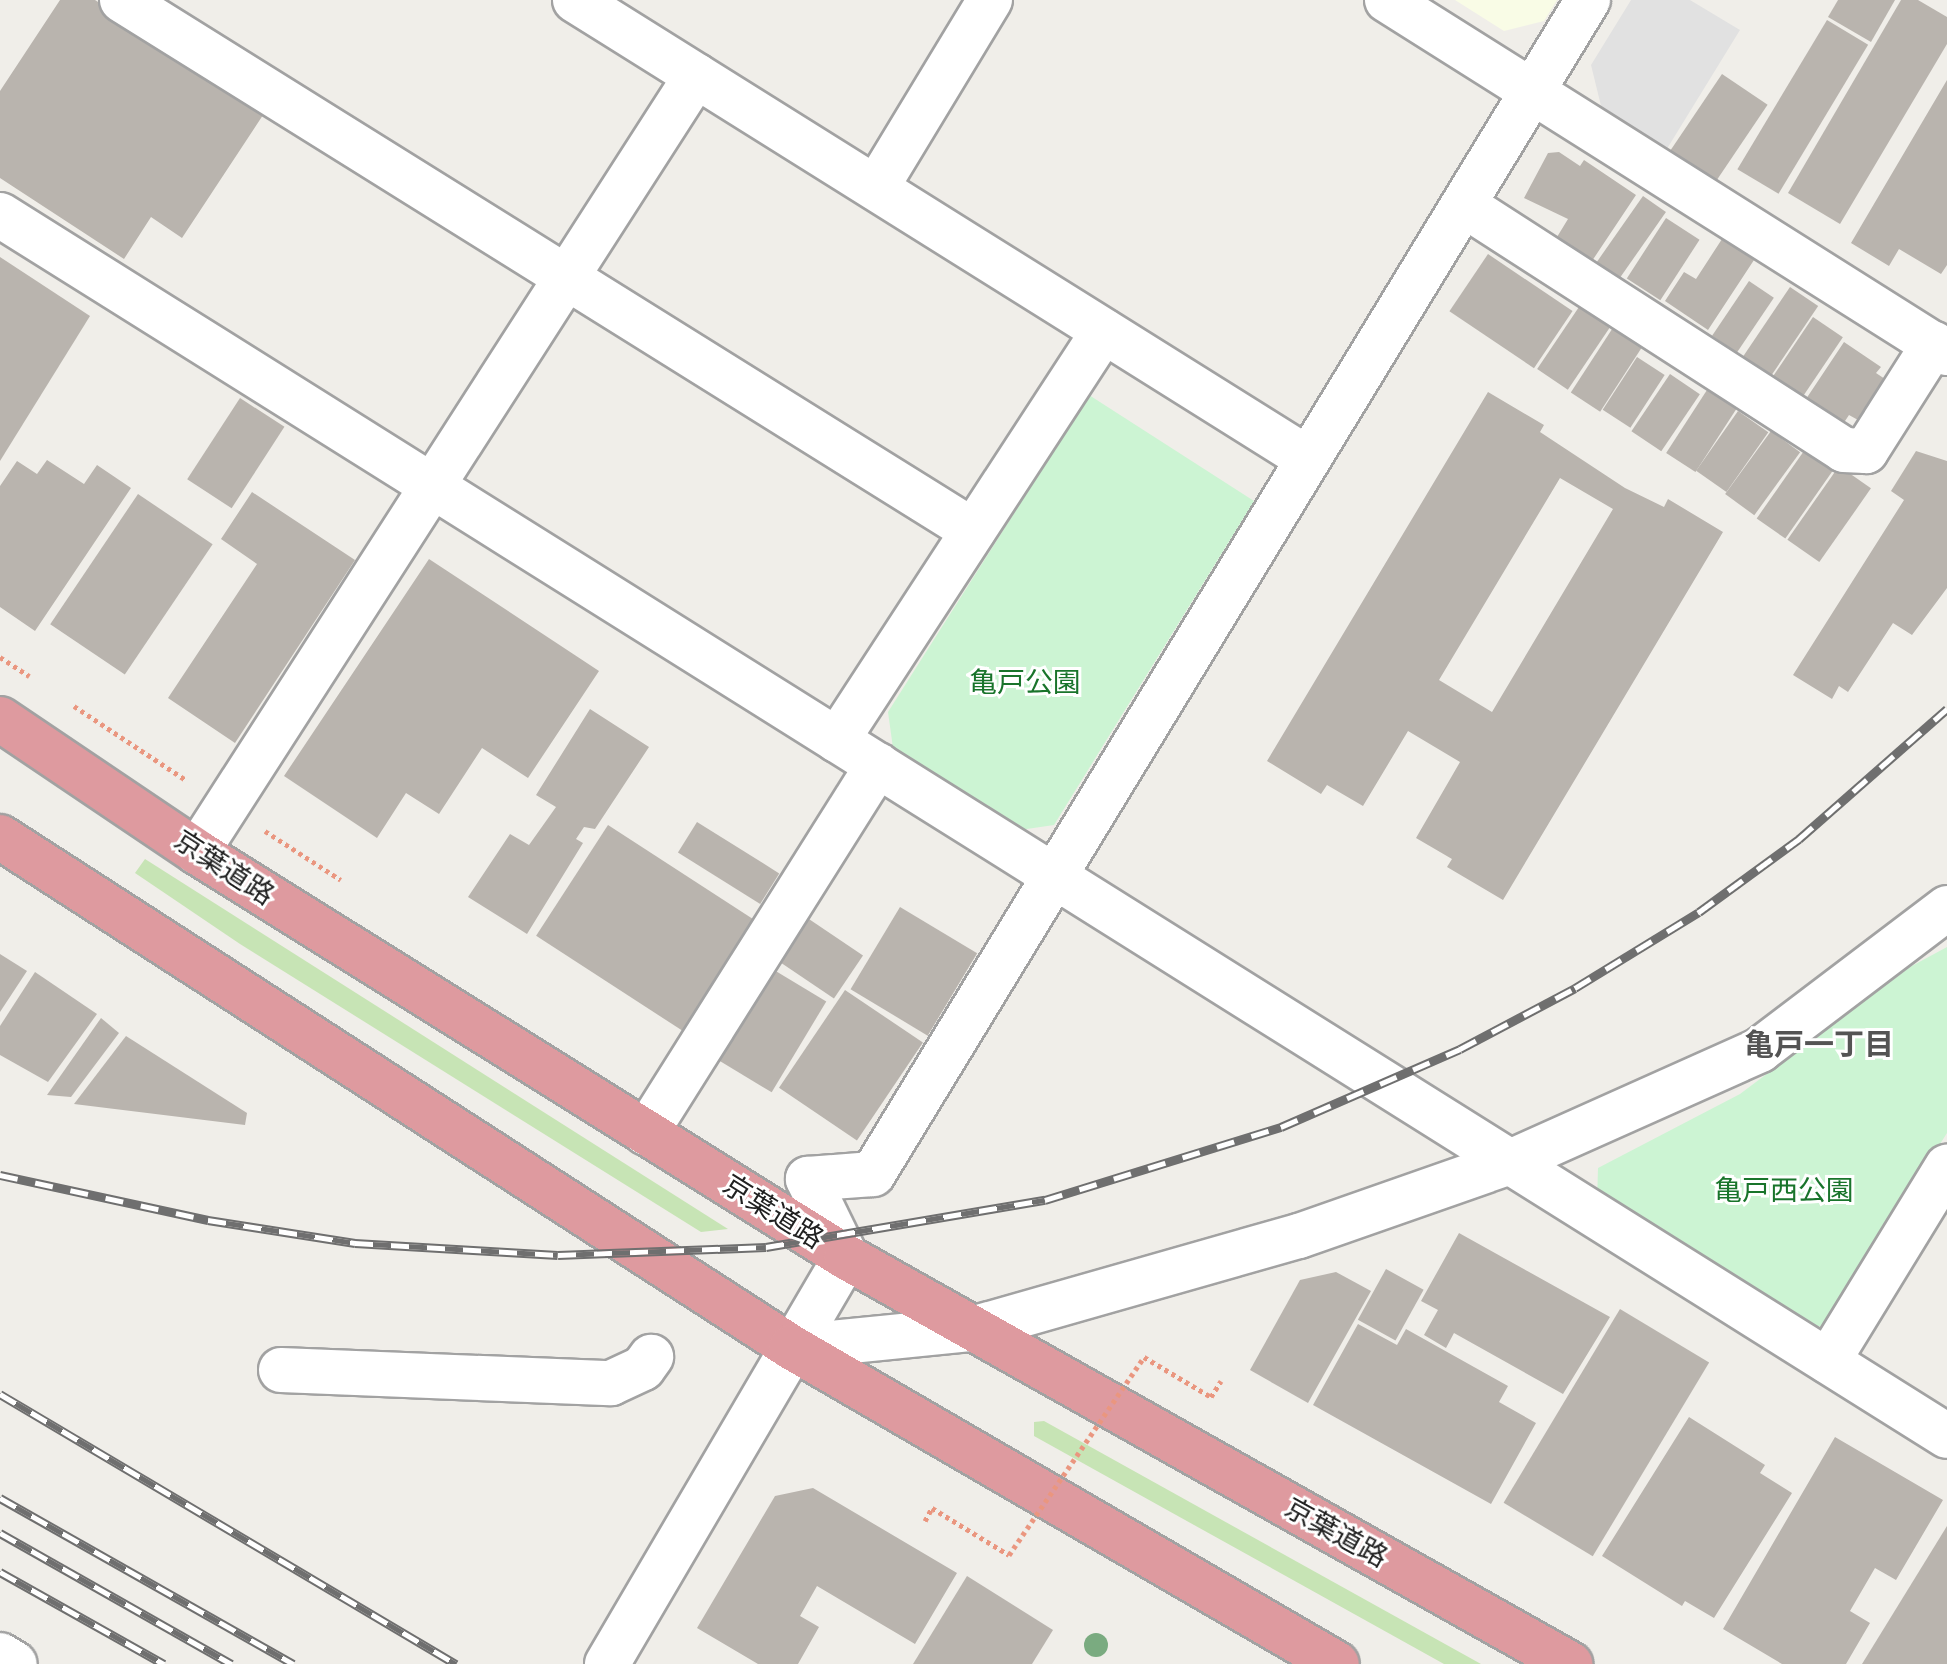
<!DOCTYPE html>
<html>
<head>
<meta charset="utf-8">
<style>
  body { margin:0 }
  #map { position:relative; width:1947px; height:1664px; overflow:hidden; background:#f0eee9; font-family:Poppins,"Noto Sans JP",sans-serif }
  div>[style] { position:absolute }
  .education>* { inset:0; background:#f9fce6 }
  .grass>* { inset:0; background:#c7e4b5 }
  .park>* { inset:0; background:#ccf4d3 }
  .parking>* { inset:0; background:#e1e1e1 }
  .building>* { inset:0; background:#b9b4ae; transform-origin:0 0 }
  .path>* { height:5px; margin-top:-2.5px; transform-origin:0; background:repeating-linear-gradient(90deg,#ea967f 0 4px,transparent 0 8px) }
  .roads { filter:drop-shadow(2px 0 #a2a2a2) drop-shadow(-2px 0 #a2a2a2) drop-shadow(0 2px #a2a2a2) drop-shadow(0 -2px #a2a2a2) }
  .minor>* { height:44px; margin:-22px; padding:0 22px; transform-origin:22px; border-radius:22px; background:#fff }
  .highway>* { height:44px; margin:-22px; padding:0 22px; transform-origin:22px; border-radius:22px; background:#de9a9f }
  .rail>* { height:9px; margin-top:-4.5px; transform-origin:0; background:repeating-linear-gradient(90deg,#fff 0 18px,#6f6f6f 0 36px); box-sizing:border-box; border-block:2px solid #6f6f6f }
  .path-bridge>* { height:5px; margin-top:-2.5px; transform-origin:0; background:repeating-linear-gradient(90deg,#ea967f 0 4px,transparent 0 8px) }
  .trees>* { width:24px; height:24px; margin:-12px; border-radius:50%; background:#7aab80 }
  span { translate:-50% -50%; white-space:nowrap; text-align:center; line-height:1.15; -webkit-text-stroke:6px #fff; paint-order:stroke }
  .park-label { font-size:28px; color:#19742b }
  .street-label { font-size:28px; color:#212121 }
  .neighbourhood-label { font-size:30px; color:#545454; font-weight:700 }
</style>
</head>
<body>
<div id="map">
  <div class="education">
    <i style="clip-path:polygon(1455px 0,1557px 0,1544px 21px,1504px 31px)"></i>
  </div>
  <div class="grass">
    <i style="clip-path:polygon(145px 859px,728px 1229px,701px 1232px,240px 944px,135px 873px)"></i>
    <i style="clip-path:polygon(1044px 1421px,1481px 1664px,1444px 1664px,1034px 1436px,1034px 1422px)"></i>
  </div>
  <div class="park">
    <i style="clip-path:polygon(1089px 395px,1254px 501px,1054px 825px,1020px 830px,893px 748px,888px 712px)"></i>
    <i style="clip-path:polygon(1947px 947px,1947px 1133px,1826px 1325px,1805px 1329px,1597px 1203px,1598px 1168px,1740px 1094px,1910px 967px)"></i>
  </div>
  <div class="parking">
    <i style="clip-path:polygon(1631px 0,1690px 0,1740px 30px,1665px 152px,1602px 110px,1591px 65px)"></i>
  </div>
  <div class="building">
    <i style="clip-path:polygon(60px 0,95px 0,265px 112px,182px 238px,151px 217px,124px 259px,0 178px,0 91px)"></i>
    <i style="clip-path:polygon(1838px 0,1895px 0,1871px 42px,1828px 17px)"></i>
    <i style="clip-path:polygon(1901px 0,1918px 0,1947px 17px,1947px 44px,1840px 224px,1788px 193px)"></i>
    <i style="left:1827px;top:20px;width:48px;height:174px;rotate:31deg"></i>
    <i style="left:1722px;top:74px;width:55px;height:98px;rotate:34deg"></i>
    <i style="clip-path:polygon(1947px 80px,1947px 265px,1941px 274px,1899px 249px,1889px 266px,1851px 243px)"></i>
    <i style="clip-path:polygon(1559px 152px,1580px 166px,1584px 160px,1636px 195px,1592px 261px,1557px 237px,1568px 219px,1524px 198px,1548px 153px)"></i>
    <i style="left:1643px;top:196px;width:28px;height:82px;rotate:35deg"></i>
    <i style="left:1666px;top:218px;width:40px;height:72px;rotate:33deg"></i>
    <i style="clip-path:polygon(1722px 239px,1754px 260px,1708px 330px,1665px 301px,1684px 272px,1696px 279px)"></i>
    <i style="left:1488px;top:254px;width:102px;height:69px;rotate:34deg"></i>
    <i style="clip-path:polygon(0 257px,90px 316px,0 461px)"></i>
    <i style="left:1749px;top:281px;width:30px;height:66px;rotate:34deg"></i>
    <i style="left:1790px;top:287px;width:34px;height:86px;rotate:34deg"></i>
    <i style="left:1583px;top:301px;width:37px;height:82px;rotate:34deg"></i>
    <i style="left:1813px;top:317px;width:36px;height:73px;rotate:34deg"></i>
    <i style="left:1616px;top:323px;width:35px;height:83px;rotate:33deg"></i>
    <i style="clip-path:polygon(1844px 342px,1881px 367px,1876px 373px,1885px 379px,1858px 420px,1849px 415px,1843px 424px,1806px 399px)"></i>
    <i style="left:1637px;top:357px;width:33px;height:63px;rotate:33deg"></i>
    <i style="left:1670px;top:374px;width:36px;height:69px;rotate:34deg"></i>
    <i style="left:1707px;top:390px;width:35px;height:75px;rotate:33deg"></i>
    <i style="clip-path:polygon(evenodd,1488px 392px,1544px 425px,1540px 432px,1625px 488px,1664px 507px,1668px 499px,1723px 532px,1503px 900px,1447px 867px,1452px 859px,1416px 838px,1460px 762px,1408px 731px,1363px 806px,1327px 785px,1321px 794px,1267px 761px,1488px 392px,1560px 478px,1613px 509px,1492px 712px,1439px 680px,1560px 478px)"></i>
    <i style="left:240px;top:398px;width:53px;height:97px;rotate:33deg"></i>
    <i style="left:1738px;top:411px;width:37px;height:73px;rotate:35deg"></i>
    <i style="left:1771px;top:431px;width:36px;height:78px;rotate:36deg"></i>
    <i style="left:1806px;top:448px;width:35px;height:86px;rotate:35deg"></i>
    <i style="clip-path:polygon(1916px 451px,1947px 461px,1947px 588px,1912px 635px,1893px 623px,1848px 692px,1839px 686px,1832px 699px,1793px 675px,1904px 500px,1891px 491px)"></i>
    <i style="clip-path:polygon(47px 460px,84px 484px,97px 465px,131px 488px,35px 631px,0 607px,0 486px,17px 461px,37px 474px)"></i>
    <i style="left:1839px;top:466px;width:39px;height:90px;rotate:35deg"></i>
    <i style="clip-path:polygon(252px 492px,355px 560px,235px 743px,168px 698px,257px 564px,221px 539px)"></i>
    <i style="left:138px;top:494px;width:90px;height:157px;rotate:34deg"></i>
    <i style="clip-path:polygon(429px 559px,599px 671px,528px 778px,482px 748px,439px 814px,406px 793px,377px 838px,284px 776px)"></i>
    <i style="clip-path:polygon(590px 709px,649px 747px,595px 829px,584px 827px,576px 839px,583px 843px,527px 934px,468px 897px,510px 834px,529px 845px,556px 807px,536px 795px)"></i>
    <i style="left:697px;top:822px;width:97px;height:36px;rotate:32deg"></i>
    <i style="left:608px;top:825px;width:176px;height:132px;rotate:33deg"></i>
    <i style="left:900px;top:907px;width:90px;height:96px;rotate:31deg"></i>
    <i style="left:800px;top:913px;width:76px;height:52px;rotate:34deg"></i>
    <i style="clip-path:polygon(0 954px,27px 971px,0 1012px)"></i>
    <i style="left:774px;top:970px;width:61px;height:106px;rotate:31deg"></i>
    <i style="clip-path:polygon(35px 972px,97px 1014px,48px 1082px,0 1055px,0 1026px)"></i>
    <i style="left:845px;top:990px;width:94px;height:118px;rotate:34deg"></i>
    <i style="clip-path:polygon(101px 1018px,119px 1033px,71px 1097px,47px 1095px)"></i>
    <i style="clip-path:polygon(126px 1036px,247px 1113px,245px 1125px,74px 1104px)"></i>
    <i style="clip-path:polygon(1459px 1233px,1610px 1317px,1563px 1394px,1454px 1333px,1446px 1348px,1424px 1335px,1438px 1310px,1421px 1301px)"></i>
    <i style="left:1386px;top:1269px;width:43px;height:58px;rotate:29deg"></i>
    <i style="clip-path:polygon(1336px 1272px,1371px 1291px,1308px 1403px,1250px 1370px,1300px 1280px)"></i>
    <i style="left:1620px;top:1309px;width:104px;height:226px;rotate:31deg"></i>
    <i style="clip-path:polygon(1358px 1324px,1397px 1345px,1406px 1329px,1508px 1386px,1499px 1402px,1536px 1423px,1491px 1504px,1313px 1405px)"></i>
    <i style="clip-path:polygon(1689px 1417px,1765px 1465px,1760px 1473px,1792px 1493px,1714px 1618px,1685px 1601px,1682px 1606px,1602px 1556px)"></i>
    <i style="clip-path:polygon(1835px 1437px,1943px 1500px,1896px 1580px,1875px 1568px,1850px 1611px,1870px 1623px,1846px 1664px,1782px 1664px,1723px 1629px)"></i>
    <i style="clip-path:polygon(813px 1488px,957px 1573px,915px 1644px,817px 1586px,800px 1616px,819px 1627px,798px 1664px,758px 1664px,697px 1628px,775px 1496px)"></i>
    <i style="clip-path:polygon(1947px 1526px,1947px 1664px,1862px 1664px)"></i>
    <i style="clip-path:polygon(967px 1576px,1053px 1630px,1032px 1664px,913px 1664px)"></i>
  </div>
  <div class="path">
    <i style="left:0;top:657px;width:35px;rotate:33deg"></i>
    <i style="left:74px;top:706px;width:134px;rotate:33.5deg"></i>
    <i style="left:265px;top:831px;width:90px;rotate:32.8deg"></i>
    <i style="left:1144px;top:1357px;width:78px;rotate:30.8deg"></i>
    <i style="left:1211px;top:1397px;width:19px;rotate:-58deg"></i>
    <i style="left:925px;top:1521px;width:15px;rotate:-62deg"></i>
    <i style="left:932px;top:1508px;width:90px;rotate:31.4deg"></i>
  </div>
  <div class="roads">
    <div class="minor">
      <i style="left:122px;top:0;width:1003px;rotate:31.96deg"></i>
      <i style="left:575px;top:0;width:865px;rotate:32.05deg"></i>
      <i style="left:1387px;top:0;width:662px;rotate:32.23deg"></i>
      <i style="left:876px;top:188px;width:220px;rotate:-58.8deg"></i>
      <i style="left:1464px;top:205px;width:452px;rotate:32.8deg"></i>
      <i style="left:1844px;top:450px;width:22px;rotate:3deg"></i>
      <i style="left:1866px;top:451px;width:127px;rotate:-57.6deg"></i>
      <i style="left:0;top:215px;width:2298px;rotate:32.09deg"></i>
      <i style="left:837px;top:740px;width:488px;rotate:-56.9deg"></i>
      <i style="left:197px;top:852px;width:923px;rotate:-57.26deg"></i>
      <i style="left:646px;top:1133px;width:435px;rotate:-57.8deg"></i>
      <i style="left:791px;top:1347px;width:182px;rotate:-5.7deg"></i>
      <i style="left:972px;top:1329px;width:340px;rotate:-15.9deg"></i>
      <i style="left:1299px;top:1236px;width:224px;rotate:-19.3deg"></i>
      <i style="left:1510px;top:1162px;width:274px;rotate:-24.1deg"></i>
      <i style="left:1760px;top:1050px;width:235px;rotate:-37.2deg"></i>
      <i style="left:1828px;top:1361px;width:228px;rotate:-58.5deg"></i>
      <i style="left:281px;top:1370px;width:330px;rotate:2.3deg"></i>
      <i style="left:611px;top:1383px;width:35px;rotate:-25deg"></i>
      <i style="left:643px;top:1368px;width:14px;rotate:-54deg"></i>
      <i style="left:0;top:1655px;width:17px;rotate:31deg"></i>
      <i style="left:607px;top:1664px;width:472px;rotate:-59.6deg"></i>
      <i style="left:846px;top:1257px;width:87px;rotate:-116deg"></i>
      <i style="left:808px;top:1179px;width:65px;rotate:-4.4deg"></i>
      <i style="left:873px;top:1174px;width:1375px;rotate:-58.66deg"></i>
    </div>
    <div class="highway">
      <i style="left:0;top:719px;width:238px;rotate:34deg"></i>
      <i style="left:197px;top:852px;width:765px;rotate:31.97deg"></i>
      <i style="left:846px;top:1257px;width:831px;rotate:29.34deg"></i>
      <i style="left:0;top:837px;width:941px;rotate:32.81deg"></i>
      <i style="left:791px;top:1347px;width:631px;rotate:30.14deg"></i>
    </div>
  </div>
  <div class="rail">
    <i style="left:0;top:1175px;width:213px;rotate:12.2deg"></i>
    <i style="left:208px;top:1220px;width:149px;rotate:8.9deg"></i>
    <i style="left:355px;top:1243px;width:203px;rotate:3.4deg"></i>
    <i style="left:558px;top:1255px;width:208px;rotate:-2.2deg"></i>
    <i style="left:766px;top:1247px;width:283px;rotate:-9.6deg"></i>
    <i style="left:1045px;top:1200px;width:247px;rotate:-17.2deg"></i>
    <i style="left:1281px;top:1127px;width:195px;rotate:-23.5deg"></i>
    <i style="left:1460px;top:1049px;width:130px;rotate:-27.9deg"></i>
    <i style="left:1575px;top:988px;width:145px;rotate:-31.5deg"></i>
    <i style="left:1699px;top:912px;width:124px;rotate:-36.1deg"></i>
    <i style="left:1799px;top:839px;width:197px;rotate:-41.3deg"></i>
    <i style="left:0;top:1394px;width:530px;rotate:30.63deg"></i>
    <i style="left:0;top:1498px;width:337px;rotate:29.5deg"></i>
    <i style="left:0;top:1533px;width:266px;rotate:29.5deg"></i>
    <i style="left:0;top:1572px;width:188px;rotate:29.3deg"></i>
  </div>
  <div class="path-bridge">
    <i style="left:1009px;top:1555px;width:240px;rotate:-55.7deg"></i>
  </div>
  <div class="trees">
    <i style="left:1096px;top:1645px"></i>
  </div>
  <div class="park-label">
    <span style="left:1025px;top:683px">亀戸公園</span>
    <span style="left:1784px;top:1191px">亀戸西公園</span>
  </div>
  <div class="street-label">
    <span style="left:224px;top:868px;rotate:33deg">京葉道路</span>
    <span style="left:773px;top:1212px;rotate:32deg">京葉道路</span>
    <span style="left:1336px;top:1533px;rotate:29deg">京葉道路</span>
  </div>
  <div class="neighbourhood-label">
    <span style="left:1819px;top:1045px">亀戸一丁目</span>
  </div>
</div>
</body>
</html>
